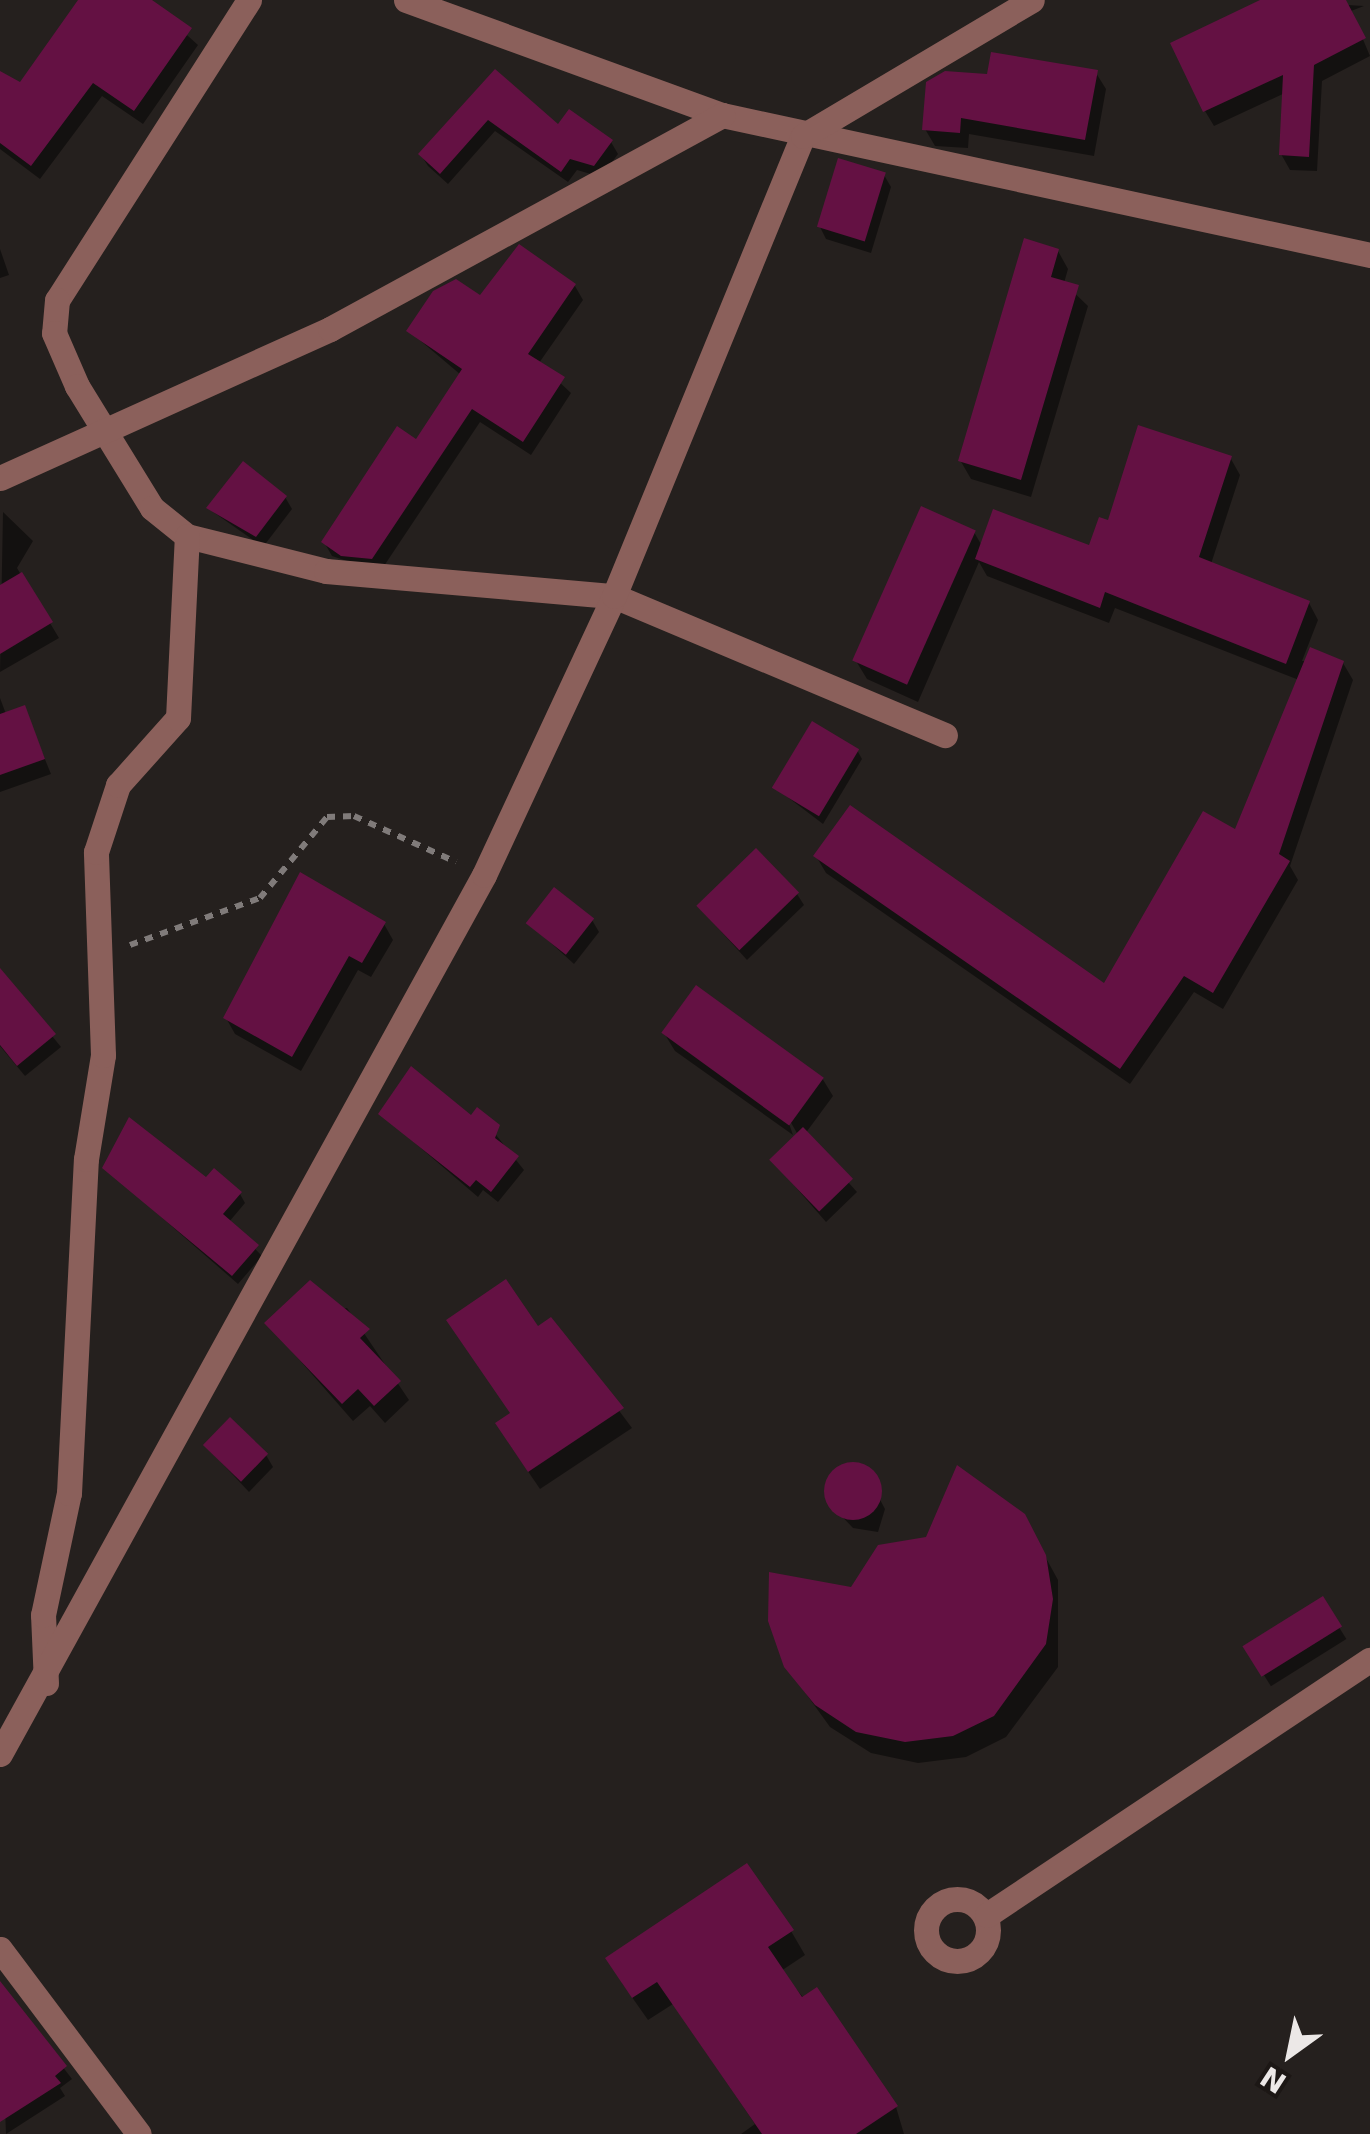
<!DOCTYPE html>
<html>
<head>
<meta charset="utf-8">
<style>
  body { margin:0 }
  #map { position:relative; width:1370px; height:2134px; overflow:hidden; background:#25201e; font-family:"DejaVu Sans",sans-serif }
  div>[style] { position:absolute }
  .shadow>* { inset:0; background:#0007; transform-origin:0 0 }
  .building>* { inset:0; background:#641143; transform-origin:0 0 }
  .round { border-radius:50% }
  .path>* { height:6px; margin-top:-3px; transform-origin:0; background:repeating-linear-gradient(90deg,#807b7a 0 8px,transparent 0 16px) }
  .minor>* { height:25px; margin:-12.5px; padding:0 12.5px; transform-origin:12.5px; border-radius:12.5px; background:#8b605b }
  .minor>.ring { margin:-12.5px; padding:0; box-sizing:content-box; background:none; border:25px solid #8b605b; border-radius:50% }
  span { translate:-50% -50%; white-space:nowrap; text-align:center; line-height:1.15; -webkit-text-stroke:8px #1c1715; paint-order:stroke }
  .north { position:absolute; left:1240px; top:2004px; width:100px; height:100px; -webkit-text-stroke:8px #1c1715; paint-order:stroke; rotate:213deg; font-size:28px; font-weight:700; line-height:40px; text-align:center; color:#ece8e7 }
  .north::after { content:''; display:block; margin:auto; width:35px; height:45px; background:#ece8e7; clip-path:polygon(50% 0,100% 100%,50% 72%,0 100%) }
</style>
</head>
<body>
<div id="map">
  <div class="shadow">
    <i style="clip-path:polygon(81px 0,148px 0,198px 45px,143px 124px,102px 96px,40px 179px,0 149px,0 90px,21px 85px)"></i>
    <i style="clip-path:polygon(1266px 0,1364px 6px,1351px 11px,1370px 56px,1322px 81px,1317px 171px,1290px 170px,1281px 154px,1285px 93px,1214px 126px,1205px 111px)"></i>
    <i style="clip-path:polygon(495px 72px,558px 128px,611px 142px,618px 154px,601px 177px,577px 170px,568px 182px,495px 131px,448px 184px,428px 166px,421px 155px)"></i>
    <i style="clip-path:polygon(1096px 73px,1106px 89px,1094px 156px,969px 134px,968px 148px,935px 146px,925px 129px,989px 77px)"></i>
    <i style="clip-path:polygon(884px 175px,891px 187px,871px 253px,826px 239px,820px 227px)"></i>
    <i style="clip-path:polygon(0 249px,9px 275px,0 278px)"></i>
    <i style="clip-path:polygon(1058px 251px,1068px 269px,1064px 283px,1088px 306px,1031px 497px,971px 479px,960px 460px)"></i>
    <i style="clip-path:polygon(575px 286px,583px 300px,539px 363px,571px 393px,531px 455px,480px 422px,380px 572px,332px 556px,324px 542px,417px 442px,461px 375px,409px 331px,481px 299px)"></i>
    <i style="clip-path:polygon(1231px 459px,1240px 475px,1211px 564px,1309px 603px,1318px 620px,1302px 661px,1343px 663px,1353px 680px,1290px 866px,1298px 880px,1223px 1009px,1194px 992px,1130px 1084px,826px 873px,816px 856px,1105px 987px,1236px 833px,1299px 680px,1115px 608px,1109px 623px,987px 576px,979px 562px,918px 702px,867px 679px,856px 661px,974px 532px,982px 546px,1091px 548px,1109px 523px)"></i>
    <i style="clip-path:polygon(285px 497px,292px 509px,263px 547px,209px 509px)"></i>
    <i style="clip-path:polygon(3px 512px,33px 541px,17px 568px,59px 638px,0 672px)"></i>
    <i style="clip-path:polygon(0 698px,6px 714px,24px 708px,51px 774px,0 792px)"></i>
    <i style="clip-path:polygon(857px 750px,862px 759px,823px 824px,777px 789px)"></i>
    <i style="clip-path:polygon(797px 894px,804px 905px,747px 960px,699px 907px)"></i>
    <i style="clip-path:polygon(592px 920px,599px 932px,574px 964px,529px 923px)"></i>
    <i style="clip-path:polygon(384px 924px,393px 940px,371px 977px,358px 970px,301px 1071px,235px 1034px,226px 1018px)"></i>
    <i style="clip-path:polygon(0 972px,61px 1047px,25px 1076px,0 1046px)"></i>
    <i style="clip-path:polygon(664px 1033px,822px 1078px,833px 1096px,805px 1134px,857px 1192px,826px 1222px,772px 1160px,798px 1135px,785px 1112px,793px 1135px,675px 1051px)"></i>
    <i style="clip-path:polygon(477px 1111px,524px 1170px,498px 1202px,483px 1190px,478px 1197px,381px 1114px,471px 1119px)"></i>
    <i style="clip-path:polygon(105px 1168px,240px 1194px,245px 1203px,229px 1222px,262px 1256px,238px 1284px)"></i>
    <i style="clip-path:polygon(347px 1308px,409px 1400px,385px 1423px,370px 1406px,353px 1421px,268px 1324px)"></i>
    <i style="clip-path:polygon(551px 1320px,632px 1428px,540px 1489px,508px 1442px,537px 1330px)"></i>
    <i style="clip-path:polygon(206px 1446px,266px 1455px,273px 1467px,249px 1492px)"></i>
    <i style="clip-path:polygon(862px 1466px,885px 1509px,878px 1532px,853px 1528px,832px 1506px,828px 1481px,837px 1468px)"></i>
    <i style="clip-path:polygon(958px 1468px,1023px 1516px,1058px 1580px,1058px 1667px,1006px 1737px,966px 1757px,918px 1763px,871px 1753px,830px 1727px,786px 1666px,852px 1590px,927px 1539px)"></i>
    <i style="left:1322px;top:1600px;width:46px;height:89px;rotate:58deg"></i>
    <i style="clip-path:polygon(791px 1931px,805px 1955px,781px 1971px,896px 2107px,904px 2134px,741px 2134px,755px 2124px,673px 2004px,648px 2020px,622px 1983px)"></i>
    <i style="clip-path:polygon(0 1985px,72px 2079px,60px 2088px,65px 2096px,6px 2134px)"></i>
  </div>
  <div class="building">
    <i style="clip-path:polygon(78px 0,152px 0,192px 28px,134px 111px,93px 83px,31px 166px,0 143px,0 71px,20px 82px)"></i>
    <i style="clip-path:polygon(1260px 0,1346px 0,1366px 38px,1314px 65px,1309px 157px,1279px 155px,1283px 75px,1203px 112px,1170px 43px)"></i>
    <i style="clip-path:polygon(991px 52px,1098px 70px,1085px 140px,961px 118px,960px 133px,922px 130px,926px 82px,945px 71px,987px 74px)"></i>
    <i style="clip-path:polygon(495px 69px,558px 124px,569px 109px,613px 140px,594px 166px,570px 159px,561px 172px,488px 120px,440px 174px,418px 154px)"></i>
    <i style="left:838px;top:158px;width:50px;height:72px;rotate:17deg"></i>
    <i style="clip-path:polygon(1024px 238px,1059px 249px,1051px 277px,1079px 285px,1021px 480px,958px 461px)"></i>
    <i style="clip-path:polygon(519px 244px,576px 284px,528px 354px,565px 377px,523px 442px,472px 409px,372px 559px,341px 556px,321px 542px,397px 426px,416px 439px,462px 369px,406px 331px,433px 291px,456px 279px,480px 295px)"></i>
    <i style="clip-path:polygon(1138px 425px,1232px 456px,1199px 557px,1310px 601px,1286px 664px,1105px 592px,1100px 608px,975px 559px,993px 509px,1089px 545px,1099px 517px,1108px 520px)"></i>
    <i style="clip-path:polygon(243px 461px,287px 496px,256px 537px,206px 508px)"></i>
    <i style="left:921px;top:506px;width:60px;height:169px;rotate:24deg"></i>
    <i style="clip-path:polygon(22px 572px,53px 622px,0 654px,0 585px)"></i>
    <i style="clip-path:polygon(1310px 647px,1344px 661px,1279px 854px,1290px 861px,1213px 993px,1184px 976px,1120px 1069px,813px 856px,850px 805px,1104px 983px,1203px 811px,1235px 829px)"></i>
    <i style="clip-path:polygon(25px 705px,45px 759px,0 775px,0 714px)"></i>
    <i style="left:812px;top:721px;width:55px;height:78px;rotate:31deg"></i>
    <i style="left:756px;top:848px;width:62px;height:83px;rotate:46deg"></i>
    <i style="clip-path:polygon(300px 872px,386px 922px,362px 963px,349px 956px,292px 1057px,223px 1018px)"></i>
    <i style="left:554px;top:887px;width:51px;height:46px;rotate:38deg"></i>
    <i style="clip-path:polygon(0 968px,56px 1034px,17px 1066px,0 1045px)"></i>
    <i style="left:696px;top:985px;width:158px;height:59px;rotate:36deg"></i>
    <i style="clip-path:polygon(411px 1066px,471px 1115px,477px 1107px,500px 1125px,495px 1138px,519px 1156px,491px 1192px,476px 1180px,470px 1187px,378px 1114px)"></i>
    <i style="clip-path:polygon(129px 1117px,206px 1177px,214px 1168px,242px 1192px,223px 1214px,259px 1245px,232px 1276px,102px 1168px)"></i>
    <i style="left:803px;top:1127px;width:72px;height:47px;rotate:46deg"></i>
    <i style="clip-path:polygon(506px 1279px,538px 1326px,551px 1317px,624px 1408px,528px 1472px,495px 1423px,510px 1413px,446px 1320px)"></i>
    <i style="clip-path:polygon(310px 1280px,370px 1329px,360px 1338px,401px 1381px,374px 1406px,358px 1389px,342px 1404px,264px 1323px)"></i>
    <i style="left:230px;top:1417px;width:53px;height:39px;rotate:44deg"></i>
    <i class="round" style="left:824px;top:1462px;width:58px;height:58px"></i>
    <i style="clip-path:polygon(957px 1465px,1025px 1514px,1046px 1555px,1053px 1599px,1046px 1644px,994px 1716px,953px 1736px,905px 1742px,856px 1732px,815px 1705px,784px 1667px,768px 1621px,769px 1572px,851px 1587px,878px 1545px,926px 1537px)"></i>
    <i style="left:1323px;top:1596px;width:36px;height:95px;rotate:58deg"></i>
    <i style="clip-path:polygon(747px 1863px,794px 1930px,768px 1947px,802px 1997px,817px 1987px,898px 2106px,856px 2134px,762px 2134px,657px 1982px,632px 1998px,605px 1958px)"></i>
    <i style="clip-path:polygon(0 1981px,67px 2066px,55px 2076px,61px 2083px,0 2122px)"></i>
  </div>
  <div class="path">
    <i style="left:130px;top:945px;width:138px;rotate:-19.9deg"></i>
    <i style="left:260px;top:898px;width:105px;rotate:-50.4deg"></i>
    <i style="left:327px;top:817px;width:27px;rotate:-2deg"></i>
    <i style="left:354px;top:816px;width:112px;rotate:24.3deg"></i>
  </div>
  <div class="minor">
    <i style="left:249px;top:0;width:356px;rotate:122.6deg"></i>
    <i style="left:57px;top:300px;width:33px;rotate:95deg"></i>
    <i style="left:54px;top:333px;width:58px;rotate:66.5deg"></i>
    <i style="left:77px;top:386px;width:143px;rotate:58.4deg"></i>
    <i style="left:152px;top:508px;width:45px;rotate:38.7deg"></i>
    <i style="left:187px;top:536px;width:143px;rotate:14.1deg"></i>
    <i style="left:326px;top:571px;width:289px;rotate:5deg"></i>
    <i style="left:614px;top:596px;width:359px;rotate:22.8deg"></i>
    <i style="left:406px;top:0;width:336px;rotate:20deg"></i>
    <i style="left:722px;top:115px;width:663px;rotate:12.19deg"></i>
    <i style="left:0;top:478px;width:362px;rotate:-24.3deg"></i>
    <i style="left:330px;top:329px;width:447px;rotate:-28.6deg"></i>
    <i style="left:46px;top:1683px;width:68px;rotate:-92.5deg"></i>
    <i style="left:43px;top:1615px;width:125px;rotate:-78deg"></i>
    <i style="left:69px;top:1493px;width:334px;rotate:-87.1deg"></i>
    <i style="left:86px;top:1159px;width:105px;rotate:-80.7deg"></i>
    <i style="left:103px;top:1055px;width:203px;rotate:-92deg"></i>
    <i style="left:96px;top:852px;width:71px;rotate:-71.8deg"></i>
    <i style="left:118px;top:785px;width:90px;rotate:-48.2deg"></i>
    <i style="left:178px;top:718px;width:182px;rotate:-87.2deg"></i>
    <i style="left:0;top:1754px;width:1003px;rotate:-61.16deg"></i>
    <i style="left:484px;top:875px;width:308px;rotate:-65deg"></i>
    <i style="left:614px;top:596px;width:497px;rotate:-67.7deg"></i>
    <i style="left:803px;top:136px;width:266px;rotate:-30.7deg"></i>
    <i class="ring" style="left:926px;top:1899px;width:37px;height:37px"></i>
    <i style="left:987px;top:1915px;width:460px;rotate:-33.7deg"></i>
    <i style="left:0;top:1949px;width:231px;rotate:53.1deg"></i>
  </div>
  <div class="north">N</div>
</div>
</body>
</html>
